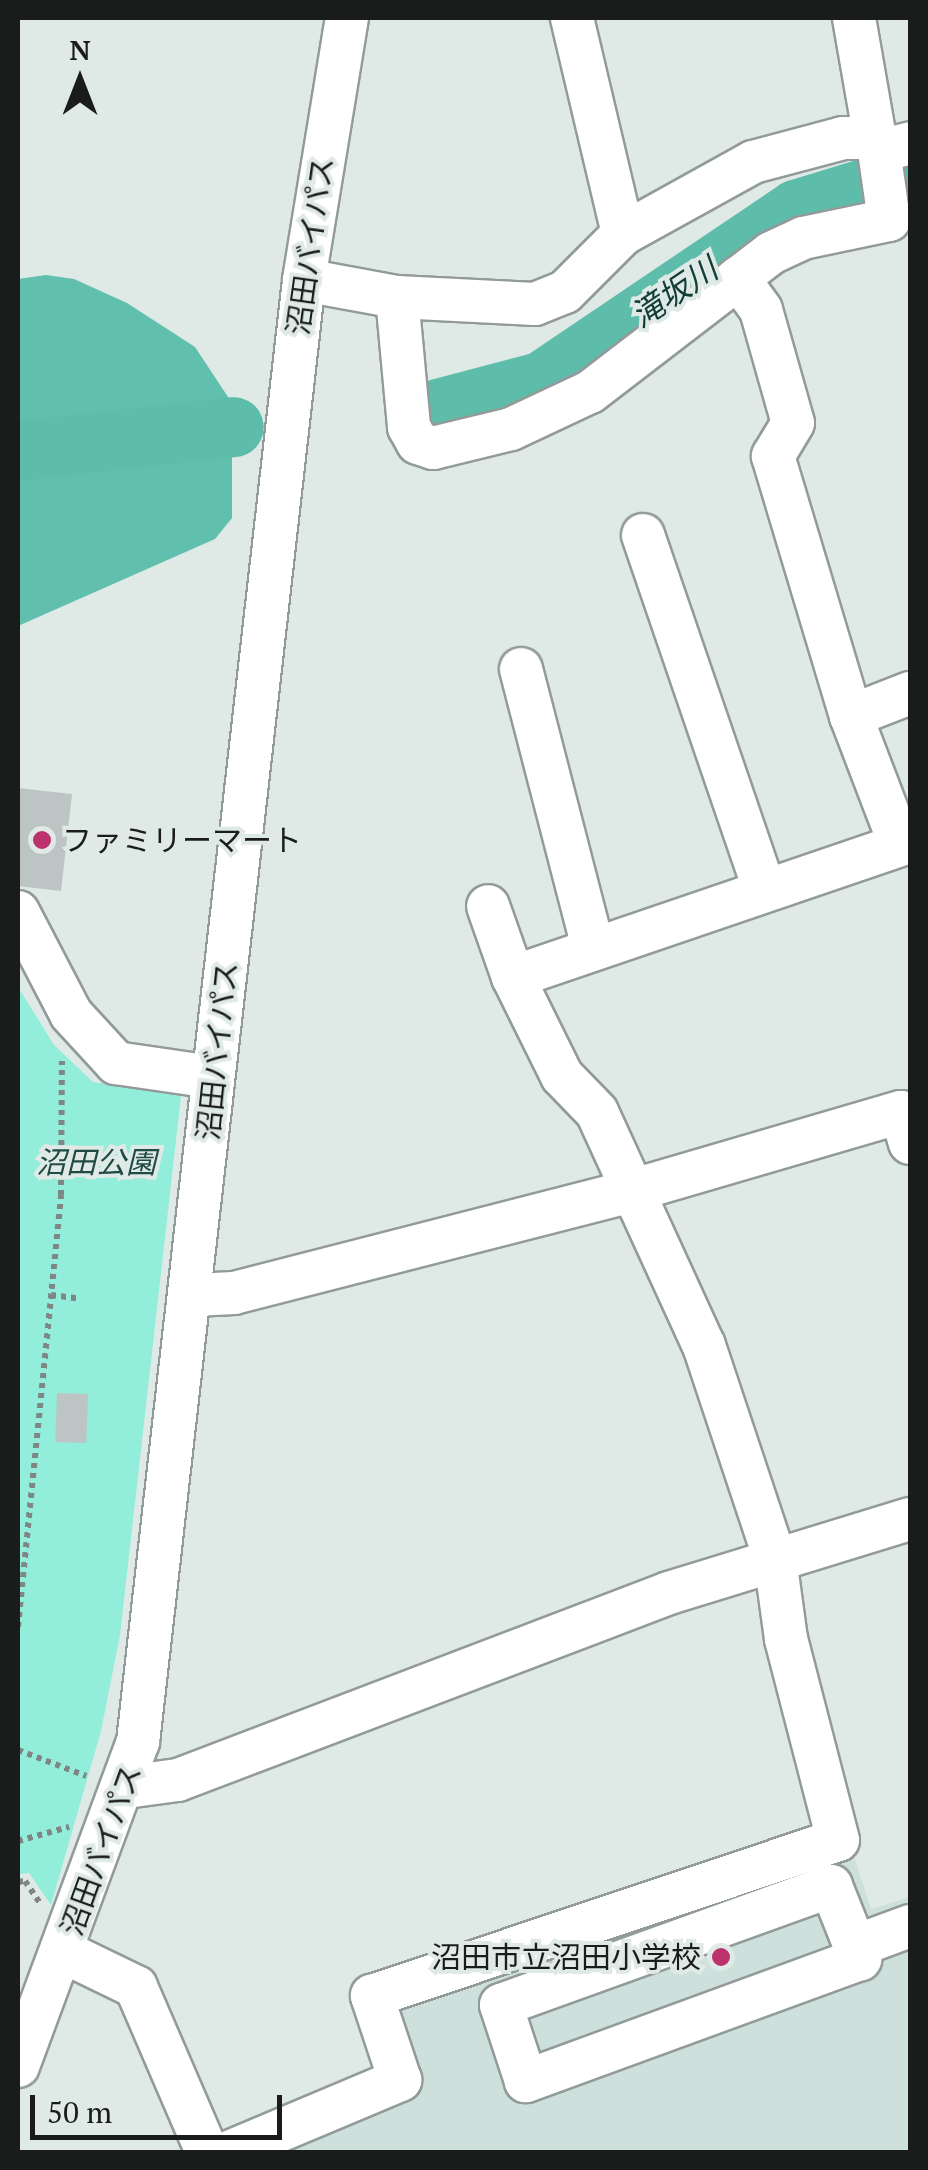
<!DOCTYPE html>
<html>
<head>
<meta charset="utf-8">
<style>
  body { margin:0 }
  #map { position:relative; width:928px; height:2170px; overflow:hidden; background:#dfe9e6; font-family:"PT Serif","Noto Sans JP",serif }
  div>[style] { position:absolute }
  .built>* { inset:0; background:#cde0db }
  .green>* { inset:0; background:#92edda }
  .forest>* { inset:0; background:#61bfad }
  .river>* { height:60px; margin:-30px; padding:0 30px; transform-origin:30px; border-radius:30px; background:#5ebdaa }
  .building>* { inset:0; background:#bcc5c3; transform-origin:0 0 }
  .path>* { height:6px; margin-top:-3px; transform-origin:0; background:repeating-linear-gradient(90deg,#7f8684 0 5px,transparent 0 10px) }
  .roads { filter:drop-shadow(2px 0 #929b99) drop-shadow(-2px 0 #929b99) drop-shadow(0 2px #929b99) drop-shadow(0 -2px #929b99) }
  .minor>* { height:42px; margin:-21px; padding:0 21px; transform-origin:21px; border-radius:21px; background:#fff }
  .dots>* { width:28px; height:28px; translate:-50% -50%; box-sizing:border-box; border:5px solid #dfe9e6; border-radius:50% }
  span { translate:-50% -50%; white-space:nowrap; text-align:center; line-height:1.15; -webkit-text-stroke:8px #dfe9e6; paint-order:stroke }
  .street-label { font-size:30px; color:#191c1b }
  .poi-label { font-size:30px; color:#191c1b }
  .left { translate:0 -50%; text-align:left }
  .right { translate:-100% -50%; text-align:right }
  .park-label { font-size:30px; color:#204b42; font-style:italic }
  .water-label { font-size:32px; color:#113d36; font-style:italic }
  .frame { position:absolute; inset:0; border:20px solid #191c1b; pointer-events:none }
  .north { position:absolute; left:30px; top:30px; width:100px; height:100px; -webkit-text-stroke:8px #dfe9e6; paint-order:stroke; rotate:0deg; font-size:28px; font-weight:700; line-height:40px; text-align:center; color:#191c1b }
  .north::after { content:''; display:block; margin:auto; width:35px; height:45px; background:#191c1b; clip-path:polygon(50% 0,100% 100%,50% 72%,0 100%) }
  .scale { position:absolute; left:30px; top:2095px; width:252px; height:45px; box-sizing:border-box; border:5px solid #191c1b; border-top:0; padding-left:12px; font-size:30px; line-height:35px; white-space:nowrap; color:#191c1b; -webkit-text-stroke:8px #dfe9e6; paint-order:stroke }
</style>
</head>
<body>
<div id="map">
  <div class="built">
    <i style="clip-path:polygon(851px 1848px,871px 1909px,910px 1897px,910px 2152px,257px 2152px,418px 2087px,390px 2005px)"></i>
  </div>
  <div class="green">
    <i style="clip-path:polygon(18px 987px,54px 1045px,93px 1082px,181px 1096px,120px 1635px,101px 1731px,51px 1905px,29px 1873px,18px 1874px)"></i>
  </div>
  <div class="forest">
    <i style="clip-path:polygon(46px 275px,74px 279px,127px 303px,195px 347px,232px 403px,232px 518px,215px 539px,18px 626px,18px 279px)"></i>
  </div>
  <div class="river">
    <i style="left:438px;top:409px;width:106px;rotate:-14.7deg"></i>
    <i style="left:541px;top:382px;width:308px;rotate:-34deg"></i>
    <i style="left:796px;top:210px;width:119px;rotate:-17.1deg"></i>
    <i style="left:18px;top:451px;width:217px;rotate:-6.3deg"></i>
  </div>
  <div class="building">
    <i style="clip-path:polygon(18px 788px,72px 794px,61px 891px,18px 886px)"></i>
    <i style="left:57px;top:1393px;width:31px;height:49px;rotate:2deg"></i>
  </div>
  <div class="path">
    <i style="left:51px;top:1295px;width:26px;rotate:7deg"></i>
    <i style="left:18px;top:1627px;width:434px;rotate:-84.3deg"></i>
    <i style="left:61px;top:1195px;width:134px;rotate:-89.6deg"></i>
    <i style="left:18px;top:1750px;width:73px;rotate:20.9deg"></i>
    <i style="left:18px;top:1841px;width:53px;rotate:-15.4deg"></i>
    <i style="left:18px;top:1882px;width:7px;rotate:-8deg"></i>
    <i style="left:25px;top:1881px;width:27px;rotate:56deg"></i>
  </div>
  <div class="roads">
    <div class="minor">
      <i style="left:572px;top:18px;width:222px;rotate:76.7deg"></i>
      <i style="left:854px;top:18px;width:122px;rotate:80.1deg"></i>
      <i style="left:738px;top:278px;width:39px;rotate:54deg"></i>
      <i style="left:761px;top:310px;width:117px;rotate:74.2deg"></i>
      <i style="left:793px;top:423px;width:39px;rotate:121deg"></i>
      <i style="left:773px;top:456px;width:271px;rotate:73.3deg"></i>
      <i style="left:851px;top:716px;width:137px;rotate:69.1deg"></i>
      <i style="left:304px;top:280px;width:95px;rotate:10.4deg"></i>
      <i style="left:397px;top:297px;width:138px;rotate:2.9deg"></i>
      <i style="left:535px;top:304px;width:32px;rotate:-22deg"></i>
      <i style="left:565px;top:292px;width:82px;rotate:-45deg"></i>
      <i style="left:623px;top:234px;width:149px;rotate:-29deg"></i>
      <i style="left:753px;top:162px;width:93px;rotate:-14.9deg"></i>
      <i style="left:843px;top:138px;width:32px"></i>
      <i style="left:875px;top:138px;width:14px;rotate:73deg"></i>
      <i style="left:879px;top:151px;width:32px;rotate:-14deg"></i>
      <i style="left:397px;top:297px;width:131px;rotate:84.7deg"></i>
      <i style="left:409px;top:427px;width:18px;rotate:61deg"></i>
      <i style="left:418px;top:443px;width:16px;rotate:18deg"></i>
      <i style="left:433px;top:448px;width:80px;rotate:-13.7deg"></i>
      <i style="left:511px;top:429px;width:87px;rotate:-25.1deg"></i>
      <i style="left:590px;top:392px;width:228px;rotate:-37.5deg"></i>
      <i style="left:771px;top:253px;width:35px;rotate:-25deg"></i>
      <i style="left:803px;top:238px;width:88px;rotate:-11.8deg"></i>
      <i style="left:889px;top:220px;width:70px;rotate:-98.2deg"></i>
      <i style="left:643px;top:535px;width:373px;rotate:71.1deg"></i>
      <i style="left:521px;top:669px;width:288px;rotate:75.5deg"></i>
      <i style="left:851px;top:716px;width:63px;rotate:-21.3deg"></i>
      <i style="left:18px;top:912px;width:115px;rotate:62.5deg"></i>
      <i style="left:71px;top:1014px;width:67px;rotate:47.4deg"></i>
      <i style="left:116px;top:1063px;width:97px;rotate:8.3deg"></i>
      <i style="left:513px;top:977px;width:419px;rotate:-18.8deg"></i>
      <i style="left:194px;top:1295px;width:40px;rotate:-2.9deg"></i>
      <i style="left:234px;top:1293px;width:413px;rotate:-14.4deg"></i>
      <i style="left:634px;top:1190px;width:278px;rotate:-16.3deg"></i>
      <i style="left:901px;top:1112px;width:32px;rotate:74deg"></i>
      <i style="left:126px;top:1787px;width:52px;rotate:-7.7deg"></i>
      <i style="left:178px;top:1780px;width:525px;rotate:-20.85deg"></i>
      <i style="left:669px;top:1593px;width:252px;rotate:-17.1deg"></i>
      <i style="left:831px;top:1886px;width:79px;rotate:68.3deg"></i>
      <i style="left:860px;top:1959px;width:356px;rotate:159.9deg"></i>
      <i style="left:526px;top:2081px;width:80px;rotate:-108.2deg"></i>
      <i style="left:501px;top:2005px;width:351px;rotate:-19.8deg"></i>
      <i style="left:856px;top:1946px;width:58px;rotate:-20.3deg"></i>
      <i style="left:64px;top:1952px;width:80px;rotate:25.9deg"></i>
      <i style="left:136px;top:1987px;width:180px;rotate:66.7deg"></i>
      <i style="left:18px;top:2066px;width:346px;rotate:-69.7deg"></i>
      <i style="left:138px;top:1742px;width:1471px;rotate:-83.52deg"></i>
      <i style="left:304px;top:280px;width:266px;rotate:-80.7deg"></i>
      <i style="left:229px;top:2152px;width:186px;rotate:-22.8deg"></i>
      <i style="left:400px;top:2080px;width:89px;rotate:-108.4deg"></i>
      <i style="left:372px;top:1996px;width:491px;rotate:-18.5deg"></i>
      <i style="left:838px;top:1840px;width:208px;rotate:-104.5deg"></i>
      <i style="left:786px;top:1639px;width:81px;rotate:-97.8deg"></i>
      <i style="left:775px;top:1559px;width:225px;rotate:-108.4deg"></i>
      <i style="left:704px;top:1346px;width:257px;rotate:-114.6deg"></i>
      <i style="left:597px;top:1112px;width:50px;rotate:-134.2deg"></i>
      <i style="left:562px;top:1076px;width:110px;rotate:-116.3deg"></i>
      <i style="left:513px;top:977px;width:75px;rotate:-109.4deg"></i>
    </div>
  </div>
  <div class="dots">
    <i style="left:42px;top:840px;background:#bc326d"></i>
    <i style="left:721px;top:1957px;background:#bc326d"></i>
  </div>
  <div class="street-label">
    <span style="left:310px;top:246px;rotate:-82deg">沼田バイパス</span>
    <span style="left:217px;top:1051px;rotate:-84deg">沼田バイパス</span>
    <span style="left:101px;top:1850px;rotate:-70deg">沼田バイパス</span>
  </div>
  <div class="poi-label">
    <span class="left" style="left:62px;top:840px">ファミリーマート</span>
    <span class="right" style="left:701px;top:1957px">沼田市立沼田小学校</span>
  </div>
  <div class="park-label">
    <span style="left:96px;top:1162px">沼田公園</span>
  </div>
  <div class="water-label">
    <span style="left:674px;top:292px;rotate:-34deg">滝坂川</span>
  </div>
  <div class="frame"></div>
  <div class="north">N</div>
  <div class="scale">50 m</div>
</div>
</body>
</html>
